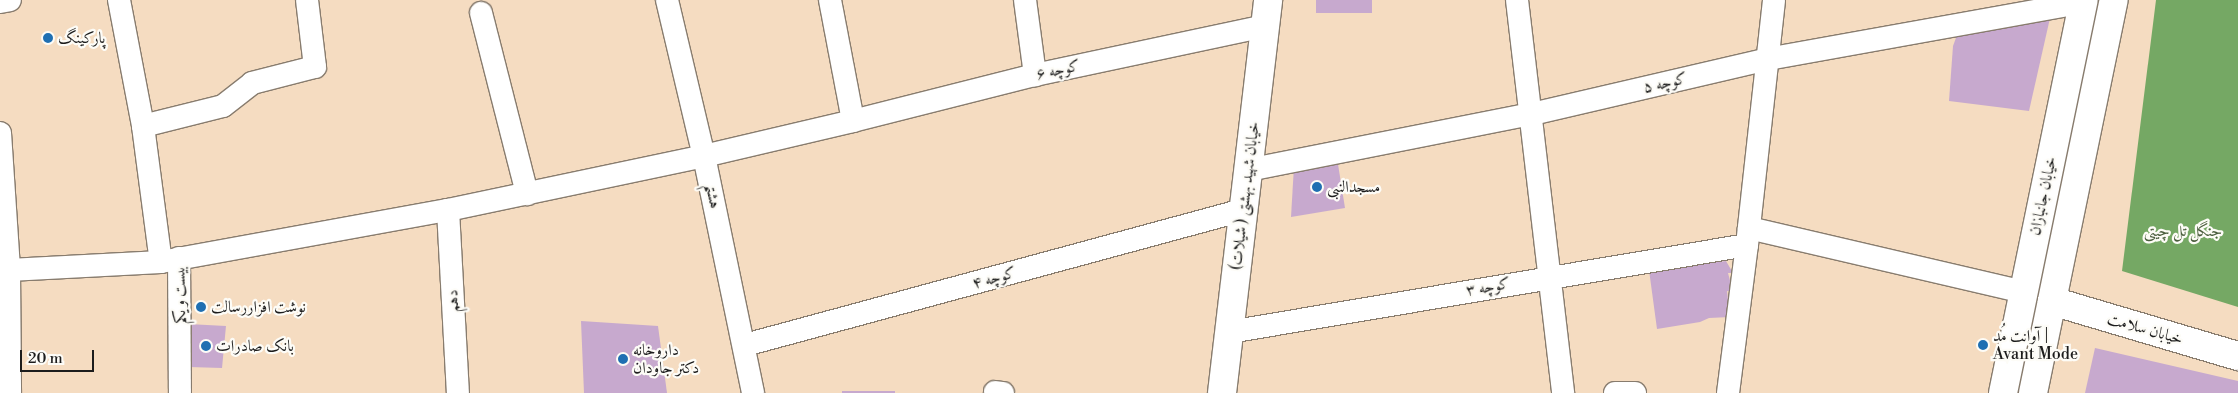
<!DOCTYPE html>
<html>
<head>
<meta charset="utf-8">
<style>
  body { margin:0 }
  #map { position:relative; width:2238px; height:393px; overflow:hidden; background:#f5dcc1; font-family:"Libre Bodoni",Amiri,serif }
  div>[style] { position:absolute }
  .forest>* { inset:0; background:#75a864 }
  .building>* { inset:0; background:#c7a9ce; transform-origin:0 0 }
  .roads { filter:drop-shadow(1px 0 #887c6e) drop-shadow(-1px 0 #887c6e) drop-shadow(0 1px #887c6e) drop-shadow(0 -1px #887c6e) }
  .minor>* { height:22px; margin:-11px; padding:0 11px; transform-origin:11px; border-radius:11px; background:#fff }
  .tertiary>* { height:28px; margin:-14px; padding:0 14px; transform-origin:14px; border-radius:14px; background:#fff }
  .secondary>* { height:28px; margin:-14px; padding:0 14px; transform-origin:14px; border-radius:14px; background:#fff }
  .dots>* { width:14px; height:14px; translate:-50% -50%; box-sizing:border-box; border:2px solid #fdfcf7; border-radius:50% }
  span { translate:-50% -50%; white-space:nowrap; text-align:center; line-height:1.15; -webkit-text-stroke:4.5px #fdfcf7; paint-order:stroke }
  .poi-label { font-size:16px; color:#1c1c1c }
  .left { translate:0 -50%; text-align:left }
  .street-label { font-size:16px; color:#1c1c1c }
  .park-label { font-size:16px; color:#4b5e3e }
  .scale { position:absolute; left:20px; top:350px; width:74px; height:22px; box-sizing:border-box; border:2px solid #1c1c1c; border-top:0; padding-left:6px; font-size:15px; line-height:18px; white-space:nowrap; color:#1c1c1c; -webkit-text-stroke:4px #fdfcf7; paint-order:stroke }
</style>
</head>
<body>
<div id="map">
  <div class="forest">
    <i style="clip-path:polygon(2156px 0,2238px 0,2238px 307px,2122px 271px)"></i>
  </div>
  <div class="building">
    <i style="left:1316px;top:0;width:56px;height:13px"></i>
    <i style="clip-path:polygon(2050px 18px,2029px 111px,1949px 101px,1953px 46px,1960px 27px)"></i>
    <i style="clip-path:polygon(1337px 158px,1345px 208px,1291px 217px,1294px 166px)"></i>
    <i style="clip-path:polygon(1726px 261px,1733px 273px,1728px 273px,1733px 292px,1727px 291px,1730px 317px,1709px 318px,1700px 322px,1657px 329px,1649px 270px)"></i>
    <i style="clip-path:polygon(581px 321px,658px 326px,667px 393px,584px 393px)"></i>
    <i style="clip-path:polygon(188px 324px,226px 326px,222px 368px,189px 367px)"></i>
    <i style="clip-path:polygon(2095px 348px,2238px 381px,2238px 393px,2085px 393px)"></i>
    <i style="left:842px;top:391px;width:53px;height:2px"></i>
  </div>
  <div class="roads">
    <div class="minor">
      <i style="left:119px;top:0;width:128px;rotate:79.2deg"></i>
      <i style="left:143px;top:126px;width:137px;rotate:82.5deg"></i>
      <i style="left:667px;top:0;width:160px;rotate:76.7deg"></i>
      <i style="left:704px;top:156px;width:242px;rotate:78.3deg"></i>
      <i style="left:830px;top:0;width:123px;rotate:79.2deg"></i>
      <i style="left:1025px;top:0;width:76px;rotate:82.4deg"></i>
      <i style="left:1517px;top:0;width:396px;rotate:83.3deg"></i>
      <i style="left:0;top:2px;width:10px;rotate:-11deg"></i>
      <i style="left:481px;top:13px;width:187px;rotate:75.7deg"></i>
      <i style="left:143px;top:126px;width:82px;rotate:-14deg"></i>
      <i style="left:223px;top:106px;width:37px;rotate:-38deg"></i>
      <i style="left:252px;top:83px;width:65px;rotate:-14.3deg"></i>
      <i style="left:315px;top:67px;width:67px;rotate:-96.8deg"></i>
      <i style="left:0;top:133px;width:137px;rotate:86.2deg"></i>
      <i style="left:9px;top:270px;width:123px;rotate:89.5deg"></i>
      <i style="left:1248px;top:170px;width:289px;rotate:-11.2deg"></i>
      <i style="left:1532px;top:114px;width:242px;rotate:-13.1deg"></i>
      <i style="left:1768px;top:59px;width:321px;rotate:-10.2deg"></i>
      <i style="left:448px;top:210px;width:183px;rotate:86.9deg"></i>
      <i style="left:1749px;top:228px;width:281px;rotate:13.1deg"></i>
      <i style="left:179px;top:258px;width:135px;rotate:89.6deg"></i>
      <i style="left:9px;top:270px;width:152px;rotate:-3deg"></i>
      <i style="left:161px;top:262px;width:292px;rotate:-10.3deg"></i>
      <i style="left:448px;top:210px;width:262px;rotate:-11.9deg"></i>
      <i style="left:704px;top:156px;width:153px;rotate:-13.2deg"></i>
      <i style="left:853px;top:121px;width:188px;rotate:-14.2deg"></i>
      <i style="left:1035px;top:75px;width:235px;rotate:-12deg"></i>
      <i style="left:1229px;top:332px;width:525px;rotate:-9.53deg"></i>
      <i style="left:745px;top:345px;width:516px;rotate:-15.17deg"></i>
      <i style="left:995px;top:392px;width:8px;rotate:7deg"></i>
      <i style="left:1615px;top:393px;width:20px"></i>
      <i style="left:1728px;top:393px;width:149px;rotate:-82.7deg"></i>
      <i style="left:1747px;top:245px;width:246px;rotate:-83.7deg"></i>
    </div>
    <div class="tertiary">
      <i style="left:2052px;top:301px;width:194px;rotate:16.5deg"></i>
      <i style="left:1222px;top:393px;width:396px;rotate:-83.3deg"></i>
    </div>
    <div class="secondary">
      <i style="left:2003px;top:393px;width:401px;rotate:-78.4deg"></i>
      <i style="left:2033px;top:393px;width:401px;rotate:-78.4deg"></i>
    </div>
  </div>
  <div class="dots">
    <i style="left:48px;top:38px;background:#1f6fb2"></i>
    <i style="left:1317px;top:187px;background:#1f6fb2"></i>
    <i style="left:201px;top:307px;background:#1f6fb2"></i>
    <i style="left:1983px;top:345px;background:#1f6fb2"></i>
    <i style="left:206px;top:346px;background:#1f6fb2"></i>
    <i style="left:623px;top:359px;background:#1f6fb2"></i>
  </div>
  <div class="poi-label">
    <span class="left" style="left:58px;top:38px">پارکینگ</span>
    <span class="left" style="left:1327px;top:187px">مسجدالنبی</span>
    <span class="left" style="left:211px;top:307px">نوشت افزاررسالت</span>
    <span class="left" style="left:1993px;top:345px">آوانت مُد |<br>Avant Mode</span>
    <span class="left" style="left:216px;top:346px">بانک صادرات</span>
    <span class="left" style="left:633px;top:359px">داروخانه<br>دکتر جاودان</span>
  </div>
  <div class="street-label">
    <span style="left:1058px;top:70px;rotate:-12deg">کوچه ۶</span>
    <span style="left:1665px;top:83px;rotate:-13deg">کوچه ۵</span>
    <span style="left:713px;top:196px;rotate:78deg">هشتم</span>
    <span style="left:1245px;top:196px;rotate:-83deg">خیابان شهید بهشتی ( شیلات)</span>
    <span style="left:2043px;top:196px;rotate:-78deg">خیابان جانبازان</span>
    <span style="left:994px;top:278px;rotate:-15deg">کوچه ۴</span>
    <span style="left:1488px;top:287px;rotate:-10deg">کوچه ۳</span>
    <span style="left:180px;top:295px;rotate:-91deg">بیست و یکم</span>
    <span style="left:453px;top:301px;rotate:-93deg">دهم</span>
    <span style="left:2145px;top:329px;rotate:16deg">خیابان سلامت</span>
  </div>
  <div class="park-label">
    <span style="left:2183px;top:231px">جنگل تل چیتی</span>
  </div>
  <div class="scale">20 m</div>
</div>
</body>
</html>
